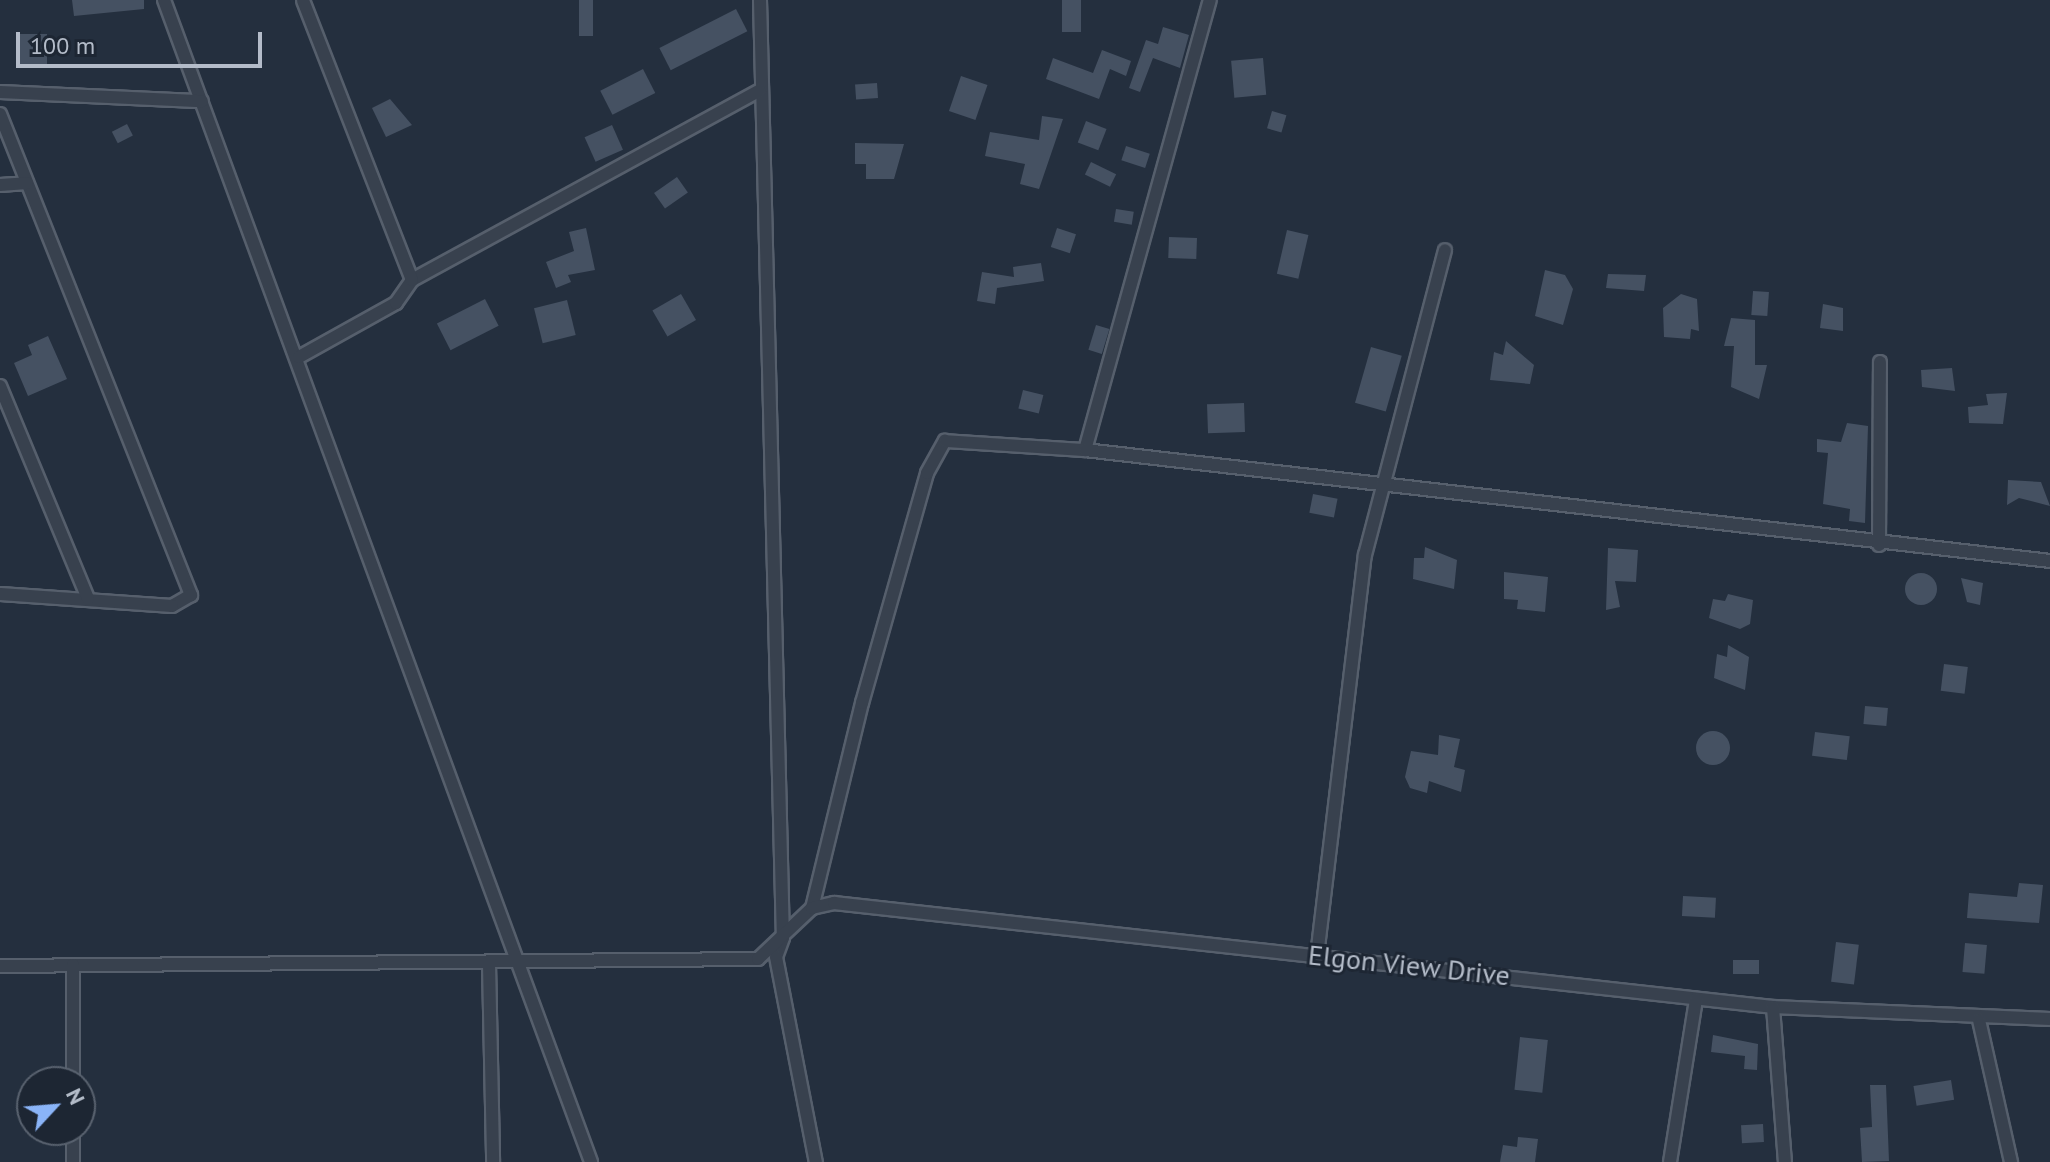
<!DOCTYPE html>
<html>
<head>
<meta charset="utf-8">
<style>
  body { margin:0 }
  #map { position:relative; width:2050px; height:1162px; overflow:hidden; background:#242f3e; font-family:"PT Sans",sans-serif }
  div>[style] { position:absolute }
  .building>* { inset:0; background:#455162; transform-origin:0 0 }
  .round { border-radius:50% }
  .roads { filter:drop-shadow(2px 0 #565f6c) drop-shadow(-2px 0 #565f6c) drop-shadow(0 2px #565f6c) drop-shadow(0 -2px #565f6c) }
  .minor>* { height:12px; margin:-6px; padding:0 6px; transform-origin:6px; border-radius:6px; background:#38414e }
  span { translate:-50% -50%; white-space:nowrap; text-align:center; line-height:1.15; -webkit-text-stroke:6px #1d2633; paint-order:stroke }
  .street-label { font-size:28px; color:#b4bcc9 }
  .north { position:absolute; left:16px; top:1066px; width:80px; height:80px; box-sizing:border-box; background:#1d2633; border:2px solid #59626f; border-radius:50%; rotate:64deg; font-size:22px; font-weight:700; line-height:32px; text-align:center; color:#b4bcc9 }
  .north::after { content:''; display:block; margin:auto; width:28px; height:36px; background:#8ab4f8; clip-path:polygon(50% 0,100% 100%,50% 72%,0 100%) }
  .scale { position:absolute; left:16px; top:32px; width:246px; height:36px; box-sizing:border-box; border:4px solid #b4bcc9; border-top:0; padding-left:10px; font-size:24px; line-height:28px; white-space:nowrap; color:#b4bcc9; -webkit-text-stroke:6px #1d2633; paint-order:stroke }
</style>
</head>
<body>
<div id="map">
  <div class="building">
    <i style="clip-path:polygon(72px 0,144px 0,144px 9px,74px 16px)"></i>
    <i style="left:579px;top:0;width:14px;height:36px"></i>
    <i style="left:1062px;top:0;width:19px;height:32px"></i>
    <i style="left:736px;top:9px;width:25px;height:86px;rotate:63deg"></i>
    <i style="clip-path:polygon(1163px 27px,1189px 35px,1180px 68px,1153px 58px,1140px 92px,1129px 88px,1146px 40px,1158px 44px)"></i>
    <i style="left:19px;top:34px;width:28px;height:31px"></i>
    <i style="clip-path:polygon(1102px 50px,1131px 61px,1126px 76px,1110px 69px,1099px 99px,1046px 79px,1053px 58px,1093px 73px)"></i>
    <i style="left:1263px;top:58px;width:37px;height:32px;rotate:85deg"></i>
    <i style="left:643px;top:69px;width:27px;height:48px;rotate:63deg"></i>
    <i style="left:961px;top:76px;width:28px;height:37px;rotate:19deg"></i>
    <i style="left:877px;top:83px;width:15px;height:22px;rotate:86deg"></i>
    <i style="clip-path:polygon(390px 99px,412px 125px,386px 137px,372px 108px)"></i>
    <i style="left:1272px;top:111px;width:15px;height:18px;rotate:16deg"></i>
    <i style="clip-path:polygon(1042px 116px,1063px 119px,1039px 189px,1020px 184px,1025px 164px,985px 156px,990px 132px,1039px 140px)"></i>
    <i style="left:1086px;top:121px;width:22px;height:23px;rotate:21deg"></i>
    <i style="left:127px;top:124px;width:13px;height:17px;rotate:63deg"></i>
    <i style="left:612px;top:125px;width:27px;height:30px;rotate:66deg"></i>
    <i style="clip-path:polygon(855px 143px,904px 144px,894px 179px,866px 179px,866px 164px,855px 164px)"></i>
    <i style="left:1126px;top:146px;width:25px;height:15px;rotate:18deg"></i>
    <i style="left:1091px;top:162px;width:28px;height:14px;rotate:26deg"></i>
    <i style="left:677px;top:177px;width:19px;height:28px;rotate:55deg"></i>
    <i style="left:1116px;top:209px;width:18px;height:13px;rotate:9deg"></i>
    <i style="clip-path:polygon(586px 228px,595px 270px,568px 275px,571px 282px,556px 288px,546px 262px,574px 251px,569px 232px)"></i>
    <i style="left:1057px;top:228px;width:20px;height:20px;rotate:18deg"></i>
    <i style="left:1287px;top:230px;width:22px;height:45px;rotate:13deg"></i>
    <i style="left:1169px;top:237px;width:28px;height:21px;rotate:2deg"></i>
    <i style="clip-path:polygon(1041px 263px,1044px 281px,997px 288px,995px 304px,977px 301px,982px 272px,1014px 277px,1013px 267px)"></i>
    <i style="clip-path:polygon(1545px 270px,1565px 275px,1573px 289px,1563px 325px,1535px 316px)"></i>
    <i style="clip-path:polygon(1608px 274px,1646px 275px,1644px 291px,1606px 288px)"></i>
    <i style="left:1753px;top:291px;width:16px;height:24px;rotate:4deg"></i>
    <i style="left:681px;top:294px;width:30px;height:33px;rotate:60deg"></i>
    <i style="clip-path:polygon(1681px 294px,1697px 299px,1699px 331px,1691px 329px,1690px 339px,1664px 337px,1663px 308px)"></i>
    <i style="left:485px;top:299px;width:30px;height:54px;rotate:63deg"></i>
    <i style="left:567px;top:300px;width:36px;height:34px;rotate:76deg"></i>
    <i style="clip-path:polygon(1823px 304px,1843px 308px,1843px 331px,1820px 328px)"></i>
    <i style="clip-path:polygon(1731px 318px,1755px 320px,1755px 365px,1767px 365px,1759px 399px,1731px 387px,1734px 346px,1724px 346px)"></i>
    <i style="left:1096px;top:325px;width:14px;height:26px;rotate:17deg"></i>
    <i style="clip-path:polygon(48px 336px,67px 379px,28px 396px,14px 363px,32px 355px,28px 345px)"></i>
    <i style="clip-path:polygon(1506px 341px,1534px 365px,1530px 384px,1490px 380px,1494px 352px,1503px 355px)"></i>
    <i style="left:1371px;top:347px;width:32px;height:58px;rotate:16deg"></i>
    <i style="clip-path:polygon(1952px 368px,1955px 391px,1922px 387px,1921px 370px)"></i>
    <i style="left:1023px;top:390px;width:21px;height:19px;rotate:14deg"></i>
    <i style="clip-path:polygon(2007px 393px,2003px 424px,1969px 423px,1968px 407px,1988px 405px,1986px 394px)"></i>
    <i style="left:1244px;top:403px;width:29px;height:37px;rotate:88deg"></i>
    <i style="clip-path:polygon(1847px 423px,1868px 426px,1865px 523px,1849px 521px,1850px 509px,1823px 504px,1828px 453px,1817px 452px,1817px 439px,1841px 442px)"></i>
    <i style="clip-path:polygon(2008px 480px,2041px 482px,2050px 506px,2019px 498px,2007px 505px)"></i>
    <i style="left:1313px;top:494px;width:25px;height:19px;rotate:11deg"></i>
    <i style="clip-path:polygon(1425px 547px,1457px 560px,1454px 589px,1413px 579px,1414px 558px,1424px 558px)"></i>
    <i style="clip-path:polygon(1608px 548px,1638px 550px,1636px 582px,1615px 581px,1620px 607px,1606px 610px)"></i>
    <i style="clip-path:polygon(1504px 572px,1548px 577px,1545px 612px,1517px 609px,1518px 600px,1504px 599px)"></i>
    <i class="round" style="left:1905px;top:573px;width:32px;height:32px"></i>
    <i style="clip-path:polygon(1961px 578px,1983px 583px,1980px 605px,1967px 602px)"></i>
    <i style="clip-path:polygon(1728px 594px,1753px 600px,1750px 624px,1740px 629px,1709px 618px,1713px 599px,1725px 601px)"></i>
    <i style="clip-path:polygon(1728px 645px,1749px 657px,1745px 690px,1714px 678px,1717px 654px,1727px 657px)"></i>
    <i style="left:1944px;top:664px;width:24px;height:27px;rotate:7deg"></i>
    <i style="left:1865px;top:706px;width:23px;height:18px;rotate:5deg"></i>
    <i class="round" style="left:1696px;top:731px;width:34px;height:34px"></i>
    <i style="left:1815px;top:732px;width:35px;height:24px;rotate:7deg"></i>
    <i style="clip-path:polygon(1439px 735px,1460px 739px,1454px 767px,1465px 770px,1461px 792px,1429px 781px,1427px 793px,1410px 788px,1405px 777px,1411px 751px,1438px 755px)"></i>
    <i style="clip-path:polygon(2019px 883px,2043px 885px,2039px 923px,1967px 918px,1969px 893px,2017px 897px)"></i>
    <i style="left:1683px;top:896px;width:33px;height:20px;rotate:3deg"></i>
    <i style="left:1836px;top:942px;width:23px;height:40px;rotate:7deg"></i>
    <i style="left:1965px;top:943px;width:22px;height:29px;rotate:5deg"></i>
    <i style="left:1733px;top:960px;width:26px;height:14px"></i>
    <i style="clip-path:polygon(1713px 1035px,1758px 1044px,1757px 1070px,1744px 1069px,1745px 1056px,1711px 1052px)"></i>
    <i style="left:1520px;top:1037px;width:28px;height:53px;rotate:6deg"></i>
    <i style="left:1951px;top:1080px;width:20px;height:38px;rotate:81deg"></i>
    <i style="clip-path:polygon(1870px 1085px,1886px 1085px,1889px 1161px,1862px 1162px,1860px 1128px,1872px 1127px)"></i>
    <i style="left:1763px;top:1124px;width:18px;height:22px;rotate:87deg"></i>
    <i style="clip-path:polygon(1518px 1137px,1538px 1139px,1535px 1162px,1500px 1162px,1503px 1145px,1517px 1147px)"></i>
  </div>
  <div class="roads">
    <div class="minor">
      <i style="left:164px;top:0;width:1238px;rotate:69.82deg"></i>
      <i style="left:760px;top:0;width:938px;rotate:88.6deg"></i>
      <i style="left:783px;top:938px;width:20px;rotate:110deg"></i>
      <i style="left:776px;top:957px;width:209px;rotate:79deg"></i>
      <i style="left:0;top:92px;width:202px;rotate:2.6deg"></i>
      <i style="left:0;top:114px;width:518px;rotate:68.34deg"></i>
      <i style="left:191px;top:595px;width:22px;rotate:150deg"></i>
      <i style="left:172px;top:606px;width:172px;rotate:-176deg"></i>
      <i style="left:0;top:185px;width:27px;rotate:-4deg"></i>
      <i style="left:412px;top:280px;width:396px;rotate:-28.6deg"></i>
      <i style="left:299px;top:357px;width:111px;rotate:-29.1deg"></i>
      <i style="left:396px;top:303px;width:28px;rotate:-55deg"></i>
      <i style="left:412px;top:280px;width:300px;rotate:-111.3deg"></i>
      <i style="left:0;top:386px;width:230px;rotate:67.5deg"></i>
      <i style="left:1085px;top:450px;width:467px;rotate:-74.5deg"></i>
      <i style="left:1879px;top:545px;width:183px;rotate:-89.7deg"></i>
      <i style="left:812px;top:908px;width:211px;rotate:-76.3deg"></i>
      <i style="left:862px;top:703px;width:239px;rotate:-74.2deg"></i>
      <i style="left:927px;top:473px;width:37px;rotate:-61deg"></i>
      <i style="left:945px;top:441px;width:140px;rotate:3.7deg"></i>
      <i style="left:1085px;top:450px;width:971px;rotate:6.56deg"></i>
      <i style="left:1317px;top:956px;width:404px;rotate:-83.2deg"></i>
      <i style="left:1365px;top:555px;width:315px;rotate:-75.3deg"></i>
      <i style="left:489px;top:964px;width:198px;rotate:88.8deg"></i>
      <i style="left:0;top:966px;width:758px;rotate:-0.53deg"></i>
      <i style="left:758px;top:959px;width:74px;rotate:-43.4deg"></i>
      <i style="left:812px;top:908px;width:23px;rotate:-13deg"></i>
      <i style="left:834px;top:903px;width:945px;rotate:6.32deg"></i>
      <i style="left:1773px;top:1007px;width:277px;rotate:2.5deg"></i>
      <i style="left:1773px;top:1007px;width:155px;rotate:85.6deg"></i>
      <i style="left:1979px;top:1020px;width:146px;rotate:77.3deg"></i>
      <i style="left:73px;top:1082px;width:117px;rotate:-90deg"></i>
      <i style="left:73px;top:1162px;width:32px;rotate:-90deg"></i>
      <i style="left:1670px;top:1162px;width:165px;rotate:-80.9deg"></i>
    </div>
  </div>
  <div class="street-label">
    <span style="left:1409px;top:965px;rotate:6deg">Elgon View Drive</span>
  </div>
  <div class="north">N</div>
  <div class="scale">100 m</div>
</div>
</body>
</html>
